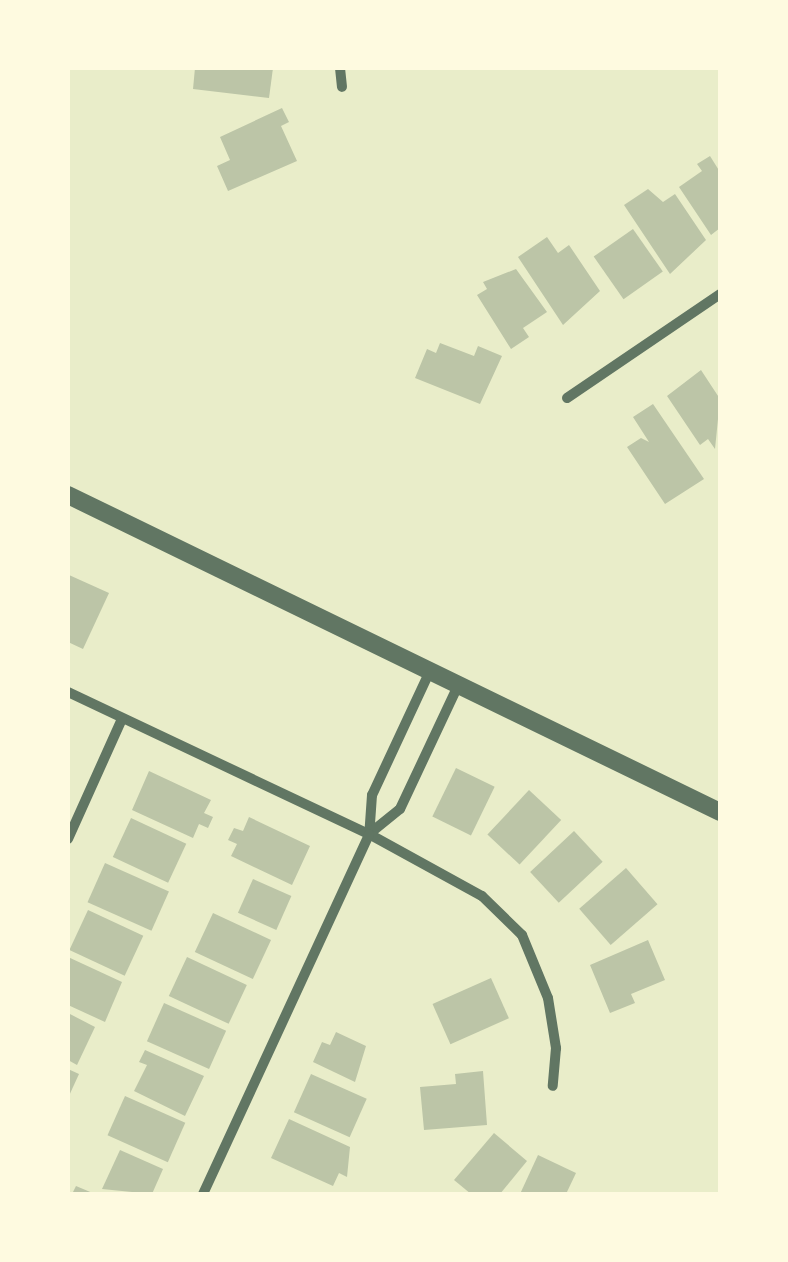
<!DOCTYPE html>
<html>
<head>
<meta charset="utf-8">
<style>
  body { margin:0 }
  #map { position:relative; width:788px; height:1262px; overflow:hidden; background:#e9edc9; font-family:Roboto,sans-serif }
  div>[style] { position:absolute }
  .building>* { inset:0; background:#bcc5a7; transform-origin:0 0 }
  .minor>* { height:10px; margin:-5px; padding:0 5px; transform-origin:5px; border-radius:5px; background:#617663 }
  .tertiary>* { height:18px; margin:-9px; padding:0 9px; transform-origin:9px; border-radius:9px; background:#617663 }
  span { translate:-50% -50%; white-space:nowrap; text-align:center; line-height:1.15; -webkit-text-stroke:8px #fefae0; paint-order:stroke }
  .frame { position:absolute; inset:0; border:70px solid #fefae0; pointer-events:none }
</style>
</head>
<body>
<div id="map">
  <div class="building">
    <i style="clip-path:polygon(195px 68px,273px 68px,269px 98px,193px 89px)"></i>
    <i style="clip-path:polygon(282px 108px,289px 122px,281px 126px,297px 161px,228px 191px,217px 166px,230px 160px,220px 137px)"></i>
    <i style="clip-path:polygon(710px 156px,720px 172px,720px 228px,711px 235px,679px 187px,702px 171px,697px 164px)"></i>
    <i style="clip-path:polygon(648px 189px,663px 202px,675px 194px,706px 240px,670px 274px,624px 205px)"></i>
    <i style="left:633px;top:229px;width:52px;height:48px;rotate:55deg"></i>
    <i style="clip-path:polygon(547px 237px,558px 253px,569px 245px,600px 291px,563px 325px,518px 257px)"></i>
    <i style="clip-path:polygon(516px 269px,547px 312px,523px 328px,529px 337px,511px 349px,477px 295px,487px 289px,483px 282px)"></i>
    <i style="clip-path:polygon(440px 343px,474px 356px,478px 346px,502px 356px,480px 404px,415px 378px,427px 349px,436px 353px)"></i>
    <i style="clip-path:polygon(701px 370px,720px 399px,715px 449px,708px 439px,700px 445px,667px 396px)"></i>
    <i style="clip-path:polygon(653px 404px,704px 479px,665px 504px,627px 447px,641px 438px,649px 442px,633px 417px)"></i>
    <i style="clip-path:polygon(69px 575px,109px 593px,83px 649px,68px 642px)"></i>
    <i style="left:456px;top:768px;width:43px;height:54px;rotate:26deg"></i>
    <i style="clip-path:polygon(149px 771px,211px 800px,204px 813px,213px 817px,208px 828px,199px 824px,193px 838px,132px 810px)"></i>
    <i style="left:529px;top:790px;width:44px;height:61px;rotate:43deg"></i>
    <i style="clip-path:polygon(249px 817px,310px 846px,292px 885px,231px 856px,237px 844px,228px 840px,234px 828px,243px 831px)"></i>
    <i style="left:131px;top:818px;width:61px;height:43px;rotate:25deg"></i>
    <i style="left:574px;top:831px;width:42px;height:60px;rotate:47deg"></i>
    <i style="left:105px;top:863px;width:70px;height:43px;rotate:24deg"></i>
    <i style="left:626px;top:868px;width:48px;height:62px;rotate:49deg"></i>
    <i style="left:253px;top:879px;width:42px;height:37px;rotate:24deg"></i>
    <i style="left:88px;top:910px;width:61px;height:44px;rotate:25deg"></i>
    <i style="left:213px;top:913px;width:64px;height:43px;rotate:25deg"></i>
    <i style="clip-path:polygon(648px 940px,665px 980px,631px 994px,635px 1003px,610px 1013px,590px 965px)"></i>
    <i style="clip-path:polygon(68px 957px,122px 982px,105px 1022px,68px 1005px)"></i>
    <i style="left:187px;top:957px;width:66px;height:43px;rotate:25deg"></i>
    <i style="left:491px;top:978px;width:44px;height:64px;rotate:66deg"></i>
    <i style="left:164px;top:1003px;width:68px;height:42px;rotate:24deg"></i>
    <i style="clip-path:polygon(68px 1013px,95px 1027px,77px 1065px,68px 1060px)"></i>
    <i style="clip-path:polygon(336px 1032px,366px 1046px,355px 1082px,313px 1062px,322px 1042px,330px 1045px)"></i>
    <i style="clip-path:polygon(145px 1050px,204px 1076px,185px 1116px,134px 1091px,147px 1065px,139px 1062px)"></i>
    <i style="clip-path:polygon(68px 1069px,79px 1074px,68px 1098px)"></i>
    <i style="clip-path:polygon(483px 1071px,487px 1125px,424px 1130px,420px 1087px,456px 1084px,455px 1074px)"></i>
    <i style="left:311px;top:1074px;width:61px;height:42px;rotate:24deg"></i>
    <i style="left:125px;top:1096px;width:66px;height:43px;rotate:24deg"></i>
    <i style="clip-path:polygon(289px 1119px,350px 1147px,347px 1177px,339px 1173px,333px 1186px,271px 1158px)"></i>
    <i style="clip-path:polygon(494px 1133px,527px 1161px,500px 1194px,471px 1194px,454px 1180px)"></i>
    <i style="clip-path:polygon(120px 1150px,163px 1169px,152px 1194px,102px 1189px)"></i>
    <i style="clip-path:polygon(538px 1155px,576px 1173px,566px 1194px,520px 1194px)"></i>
    <i style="clip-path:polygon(76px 1186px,95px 1194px,72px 1194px)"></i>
  </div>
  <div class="minor">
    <i style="left:340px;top:68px;width:19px;rotate:84deg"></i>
    <i style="left:567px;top:398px;width:185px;rotate:-34.2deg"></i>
    <i style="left:429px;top:673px;width:135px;rotate:115deg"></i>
    <i style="left:372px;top:795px;width:39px;rotate:94deg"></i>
    <i style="left:369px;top:834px;width:40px;rotate:-39deg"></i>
    <i style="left:400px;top:809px;width:136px;rotate:-64.8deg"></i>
    <i style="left:68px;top:692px;width:333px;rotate:25.3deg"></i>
    <i style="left:369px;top:834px;width:129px;rotate:28.8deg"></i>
    <i style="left:482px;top:896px;width:56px;rotate:44.3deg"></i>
    <i style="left:522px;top:935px;width:68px;rotate:67.6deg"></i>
    <i style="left:548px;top:998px;width:51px;rotate:80.9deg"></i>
    <i style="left:556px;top:1048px;width:38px;rotate:95deg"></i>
    <i style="left:68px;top:839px;width:132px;rotate:-65.8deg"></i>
    <i style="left:203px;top:1194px;width:396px;rotate:-65.2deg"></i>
  </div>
  <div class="tertiary">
    <i style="left:68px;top:495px;width:725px;rotate:25.93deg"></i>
  </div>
  <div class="frame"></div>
</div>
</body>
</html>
